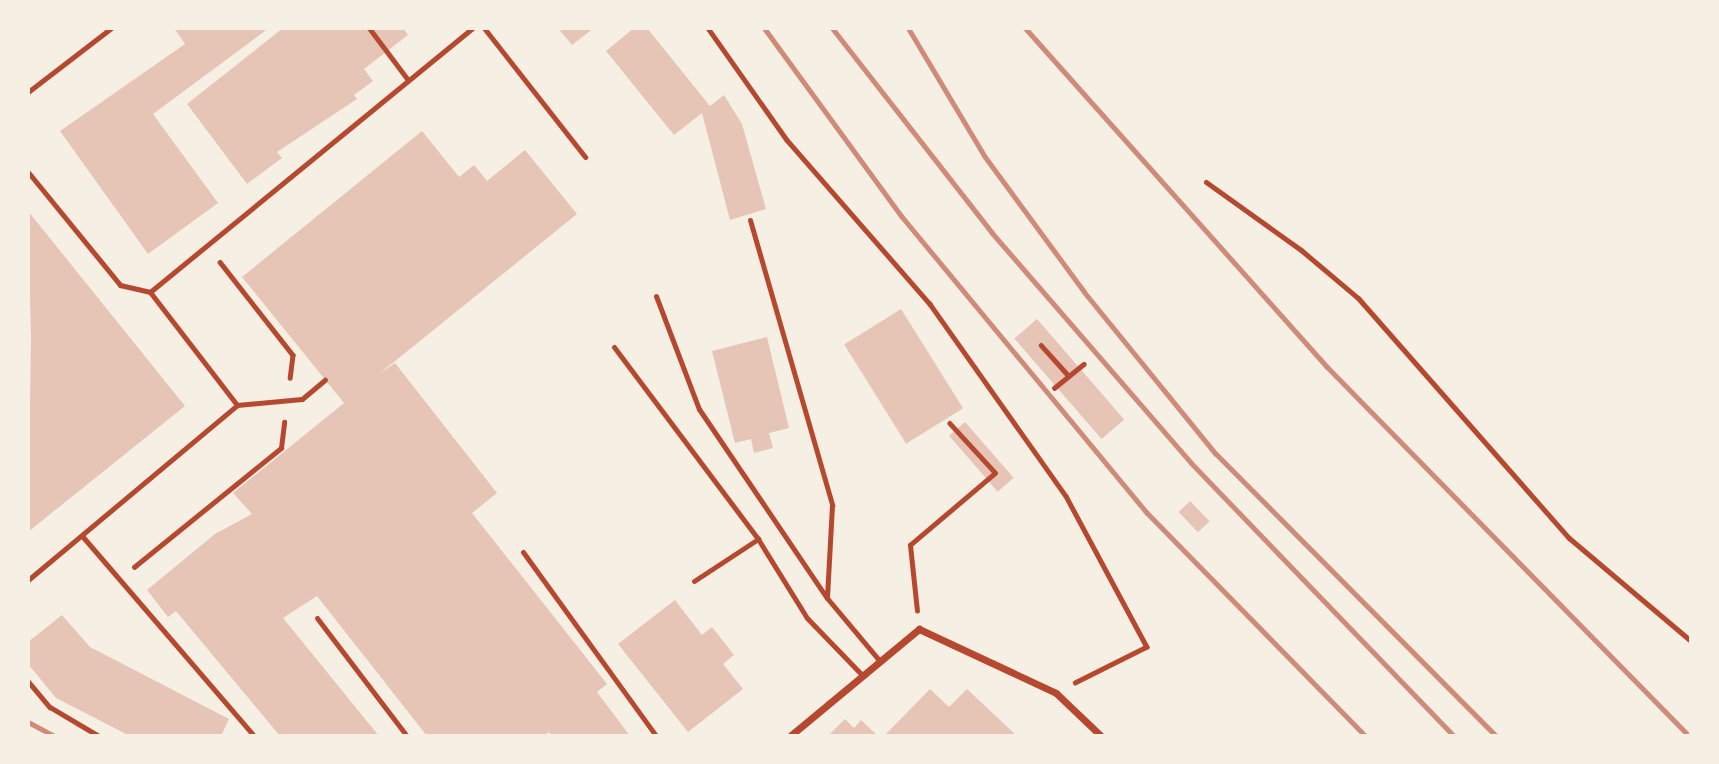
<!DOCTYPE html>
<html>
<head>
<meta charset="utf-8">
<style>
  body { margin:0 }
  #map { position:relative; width:1719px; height:764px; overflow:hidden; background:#f6efe4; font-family:Poppins,sans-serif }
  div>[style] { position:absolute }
  .building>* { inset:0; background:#e6c5b7; transform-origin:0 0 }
  .path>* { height:4.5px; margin:-2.25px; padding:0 2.25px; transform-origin:2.25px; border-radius:2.25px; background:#b5482f }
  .service>* { height:5px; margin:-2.5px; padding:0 2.5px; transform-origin:2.5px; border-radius:2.5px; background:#b5482f }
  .minor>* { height:7px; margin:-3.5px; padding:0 3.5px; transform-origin:3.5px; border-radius:3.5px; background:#b5482f }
  .rail>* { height:5px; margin:-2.5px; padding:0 2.5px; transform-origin:2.5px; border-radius:2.5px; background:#cf8b77 }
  span { translate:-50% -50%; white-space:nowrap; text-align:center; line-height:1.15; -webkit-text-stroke:7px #f6efe4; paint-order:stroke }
  .frame { position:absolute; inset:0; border:30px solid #f6efe4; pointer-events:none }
</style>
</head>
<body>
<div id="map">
  <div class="building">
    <i style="clip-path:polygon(174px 28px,269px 28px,153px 114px,218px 203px,148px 254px,60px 131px,185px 44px)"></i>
    <i style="clip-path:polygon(283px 28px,403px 28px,408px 35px,364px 69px,373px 81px,354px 95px,357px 99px,277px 152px,282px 158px,247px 184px,187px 104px)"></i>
    <i style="clip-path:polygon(558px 28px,594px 28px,572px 45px)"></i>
    <i style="clip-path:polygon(634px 28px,647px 28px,710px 106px,724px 95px,742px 124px,766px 209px,730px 220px,702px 113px,674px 135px,606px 51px)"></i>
    <i style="clip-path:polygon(422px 131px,459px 177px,474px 165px,487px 181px,525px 150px,577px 214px,379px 374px,395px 363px,497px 493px,472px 513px,607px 684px,597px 692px,630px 736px,552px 736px,549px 732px,544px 736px,427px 736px,317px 596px,283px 618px,379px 736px,280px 736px,176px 611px,168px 617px,147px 590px,215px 534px,252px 514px,233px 493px,344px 403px,242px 277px)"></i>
    <i style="clip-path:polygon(28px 211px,185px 406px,28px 532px,31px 338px)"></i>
    <i style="left:901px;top:309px;width:117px;height:67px;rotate:58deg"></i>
    <i style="left:1037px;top:319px;width:133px;height:30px;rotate:49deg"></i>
    <i style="clip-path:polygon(767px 337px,789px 428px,769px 433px,773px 448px,754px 453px,751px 439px,735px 443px,712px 351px)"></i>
    <i style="left:965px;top:422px;width:74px;height:21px;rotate:49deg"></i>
    <i style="left:1190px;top:501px;width:28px;height:16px;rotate:46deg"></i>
    <i style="clip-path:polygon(675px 600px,702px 635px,712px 627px,734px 655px,723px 664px,743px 689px,688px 732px,618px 644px)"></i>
    <i style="clip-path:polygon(62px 615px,90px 647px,229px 719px,221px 736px,130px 736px,56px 698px,28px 664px,28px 642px)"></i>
    <i style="clip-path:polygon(930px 689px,949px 707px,967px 689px,1017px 736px,884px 736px)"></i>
    <i style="clip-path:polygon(845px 719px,854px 728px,861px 720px,878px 736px,828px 736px)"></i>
  </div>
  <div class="path">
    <i style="left:708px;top:28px;width:137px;rotate:54.8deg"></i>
    <i style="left:787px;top:140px;width:218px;rotate:48.9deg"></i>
    <i style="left:930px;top:304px;width:235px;rotate:54.7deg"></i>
    <i style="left:1066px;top:496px;width:171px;rotate:61.8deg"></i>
    <i style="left:1147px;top:647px;width:80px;rotate:153.4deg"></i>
    <i style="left:220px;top:262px;width:118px;rotate:51.9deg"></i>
    <i style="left:293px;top:355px;width:23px;rotate:97deg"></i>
    <i style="left:1041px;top:345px;width:39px;rotate:48deg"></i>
    <i style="left:1054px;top:388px;width:38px;rotate:-39deg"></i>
    <i style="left:134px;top:567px;width:189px;rotate:-39deg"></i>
    <i style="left:281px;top:448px;width:26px;rotate:-83deg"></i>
    <i style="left:917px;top:611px;width:66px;rotate:-96.1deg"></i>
    <i style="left:910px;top:545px;width:111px;rotate:-40.3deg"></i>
    <i style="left:995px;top:473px;width:67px;rotate:-132.6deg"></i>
    <i style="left:28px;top:681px;width:34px;rotate:50deg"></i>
    <i style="left:50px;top:707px;width:57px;rotate:30.6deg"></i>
  </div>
  <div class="service">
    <i style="left:369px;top:28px;width:65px;rotate:53.1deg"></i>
    <i style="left:484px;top:28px;width:164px;rotate:51.9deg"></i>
    <i style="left:28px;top:92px;width:105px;rotate:-37.6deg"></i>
    <i style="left:28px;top:172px;width:146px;rotate:50.8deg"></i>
    <i style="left:120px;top:285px;width:31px;rotate:13deg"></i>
    <i style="left:150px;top:292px;width:143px;rotate:52.4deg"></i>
    <i style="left:1206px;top:182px;width:117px;rotate:35.6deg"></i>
    <i style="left:1301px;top:250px;width:75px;rotate:40.1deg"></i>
    <i style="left:1358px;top:298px;width:320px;rotate:48.7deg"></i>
    <i style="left:1569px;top:538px;width:160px;rotate:40.2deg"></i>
    <i style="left:750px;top:220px;width:297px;rotate:73.9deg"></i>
    <i style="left:832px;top:505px;width:93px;rotate:93.1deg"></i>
    <i style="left:150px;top:292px;width:416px;rotate:-39.3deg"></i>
    <i style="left:656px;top:296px;width:121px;rotate:69.2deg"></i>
    <i style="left:699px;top:409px;width:228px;rotate:55.9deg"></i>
    <i style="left:827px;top:598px;width:81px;rotate:50deg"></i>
    <i style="left:614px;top:347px;width:240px;rotate:53.1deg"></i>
    <i style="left:758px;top:539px;width:93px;rotate:58.2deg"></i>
    <i style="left:807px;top:618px;width:79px;rotate:46deg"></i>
    <i style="left:83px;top:537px;width:262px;rotate:49.3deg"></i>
    <i style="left:523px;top:552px;width:227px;rotate:54.1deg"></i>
    <i style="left:28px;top:580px;width:273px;rotate:-39.9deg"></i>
    <i style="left:237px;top:405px;width:65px;rotate:-5.3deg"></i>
    <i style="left:302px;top:399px;width:30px;rotate:-40deg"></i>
    <i style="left:694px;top:581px;width:77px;rotate:-33.3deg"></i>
    <i style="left:317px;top:618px;width:148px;rotate:52.7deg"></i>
  </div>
  <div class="minor">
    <i style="left:790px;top:736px;width:168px;rotate:-39.7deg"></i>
    <i style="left:919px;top:629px;width:151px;rotate:25deg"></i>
    <i style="left:1056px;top:693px;width:62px;rotate:43.7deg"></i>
  </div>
  <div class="rail">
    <i style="left:764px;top:28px;width:234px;rotate:53.9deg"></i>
    <i style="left:902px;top:217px;width:384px;rotate:50.4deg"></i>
    <i style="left:1147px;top:513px;width:312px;rotate:45.6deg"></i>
    <i style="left:832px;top:28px;width:260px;rotate:52deg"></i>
    <i style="left:992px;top:233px;width:304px;rotate:49.1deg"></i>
    <i style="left:1191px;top:463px;width:379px;rotate:46.1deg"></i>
    <i style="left:908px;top:28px;width:150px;rotate:59.2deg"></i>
    <i style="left:985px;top:157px;width:167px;rotate:53.7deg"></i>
    <i style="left:1084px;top:292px;width:208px;rotate:50.9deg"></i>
    <i style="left:1215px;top:453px;width:399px;rotate:45.2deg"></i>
    <i style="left:1025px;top:28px;width:454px;rotate:48.3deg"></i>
    <i style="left:1327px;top:367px;width:517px;rotate:45.55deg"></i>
    <i style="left:28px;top:722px;width:30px;rotate:28deg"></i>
  </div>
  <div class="frame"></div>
</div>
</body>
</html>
